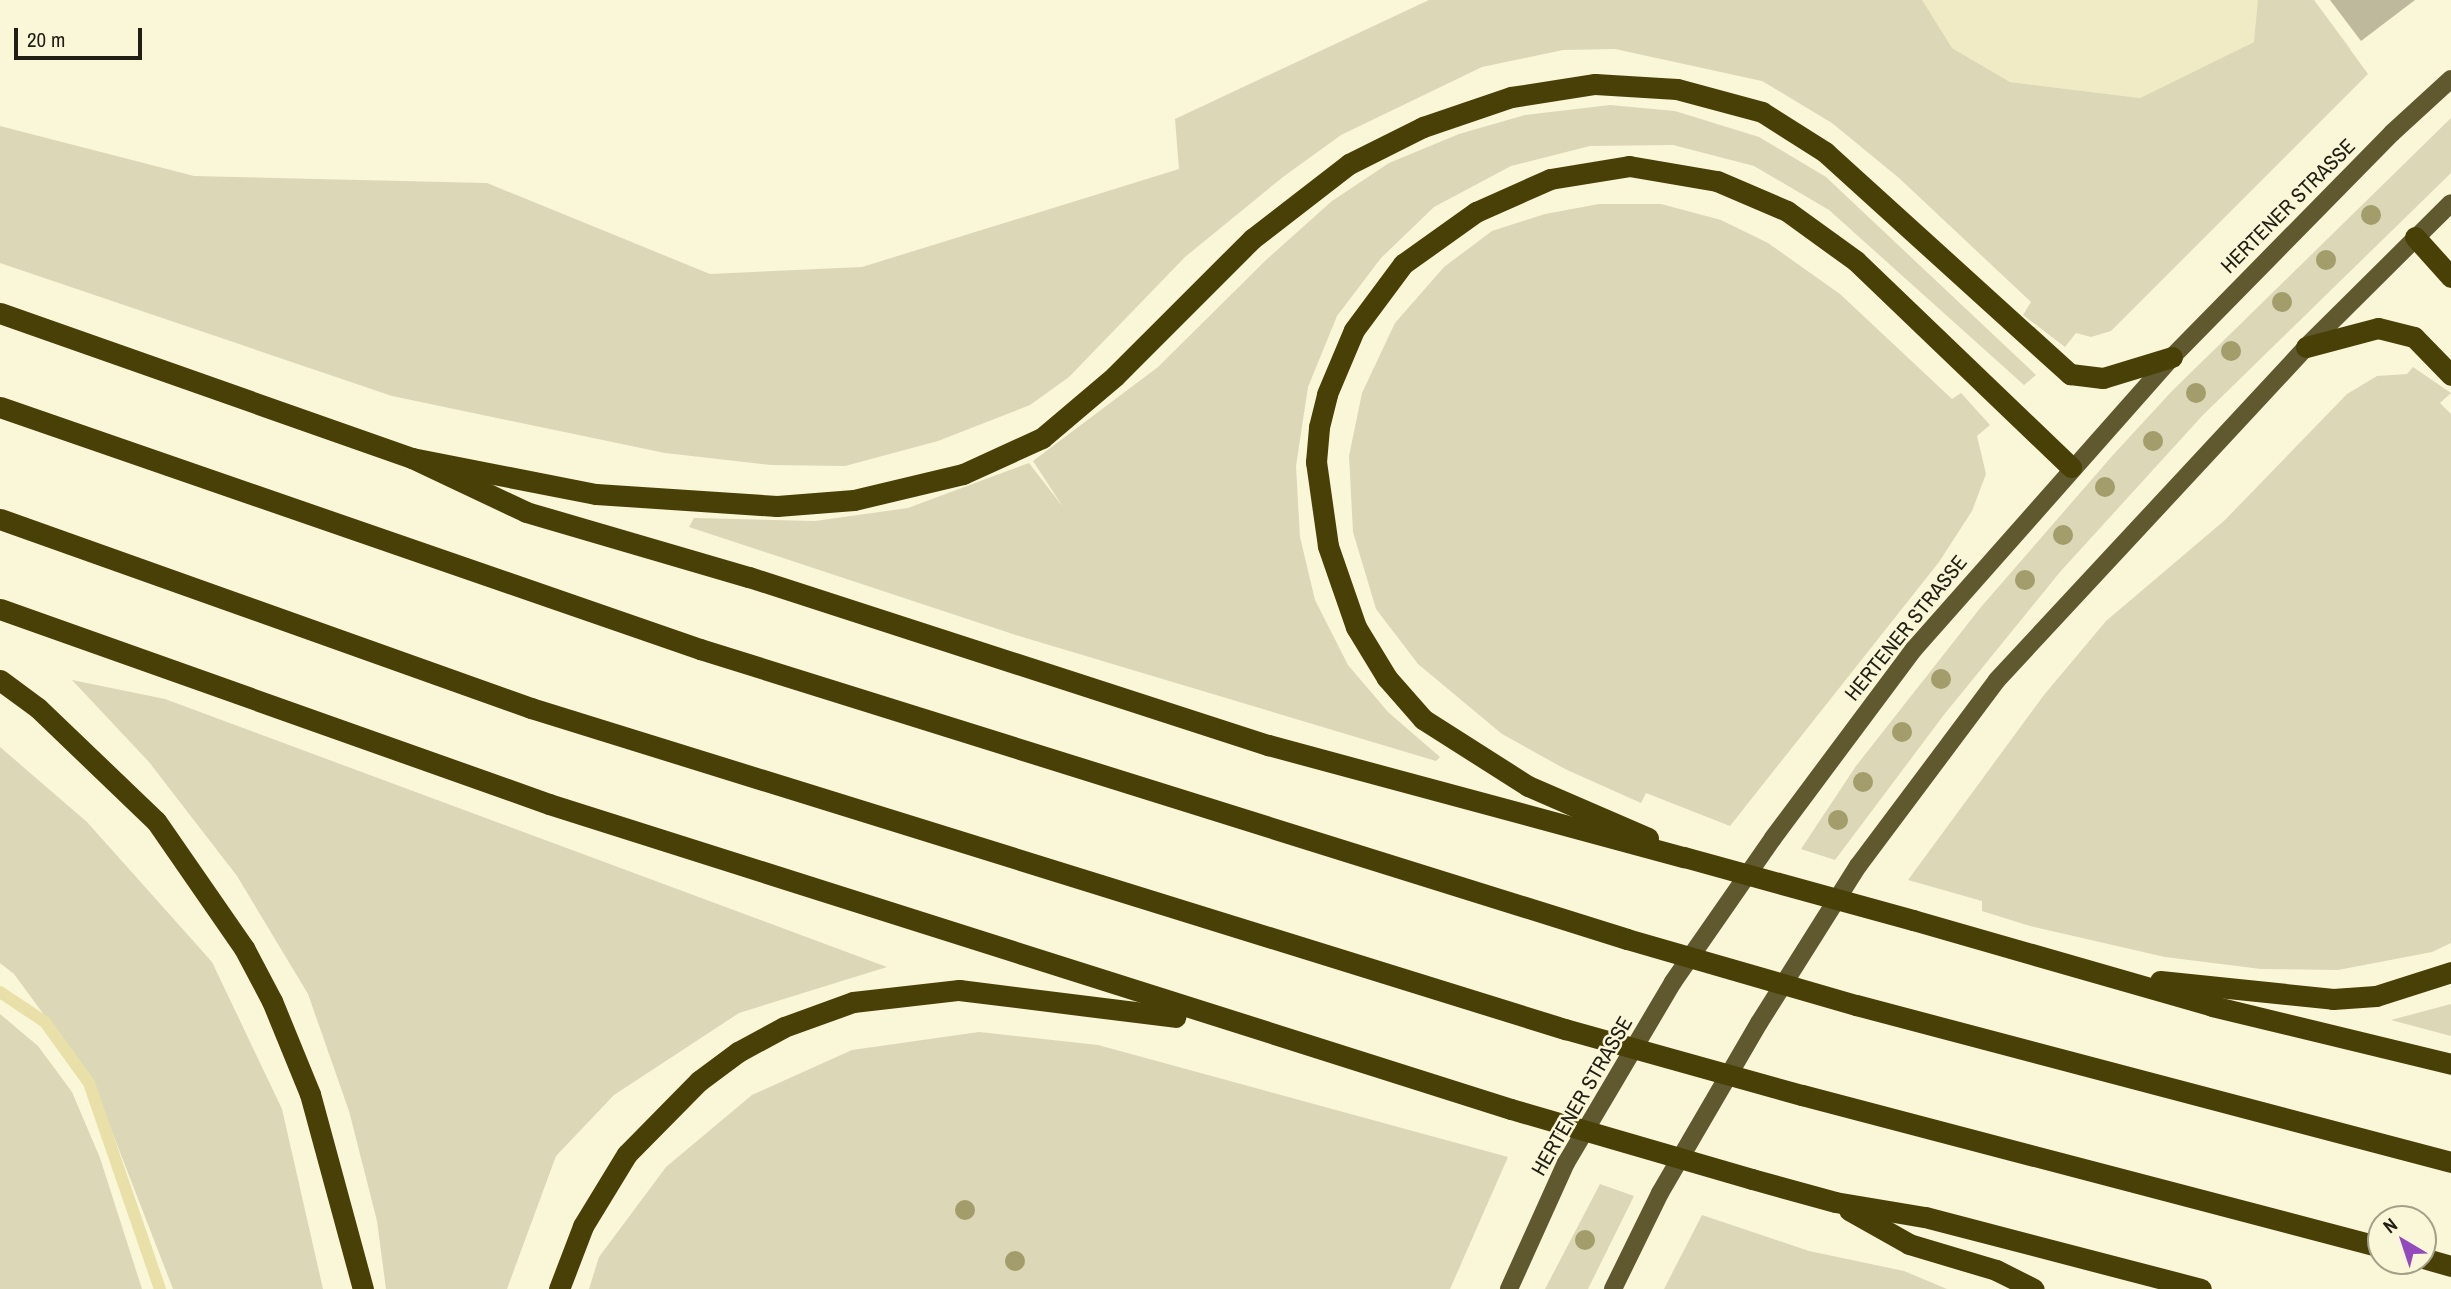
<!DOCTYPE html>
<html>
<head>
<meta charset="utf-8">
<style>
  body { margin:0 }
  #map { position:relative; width:2451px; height:1289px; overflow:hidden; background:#faf6d8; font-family:"Archivo Narrow",sans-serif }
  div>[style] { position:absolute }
  .built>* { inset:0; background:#f1ebc5 }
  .green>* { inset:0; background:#dcd7b7 }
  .stream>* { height:12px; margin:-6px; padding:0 6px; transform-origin:6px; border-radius:6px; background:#e8e0a8 }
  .building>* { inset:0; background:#beb99d }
  .major>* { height:18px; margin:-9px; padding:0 9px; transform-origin:9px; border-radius:9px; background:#60592f }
  .highway>* { height:21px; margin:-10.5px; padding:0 10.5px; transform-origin:10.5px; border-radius:10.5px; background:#484007 }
  .highway-bridge>* { height:21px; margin:-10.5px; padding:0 10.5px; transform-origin:10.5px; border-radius:10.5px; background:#484007 }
  .trees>* { width:20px; height:20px; margin:-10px; border-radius:50%; background:#a39c6b }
  span { translate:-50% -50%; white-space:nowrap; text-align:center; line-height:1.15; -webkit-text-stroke:5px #faf6d8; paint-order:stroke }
  .street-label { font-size:21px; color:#211f14 }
  .north { position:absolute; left:2367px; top:1205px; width:70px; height:70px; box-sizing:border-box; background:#faf6d8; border:2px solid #a3a08a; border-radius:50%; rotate:321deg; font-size:19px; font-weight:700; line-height:28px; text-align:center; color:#211f14 }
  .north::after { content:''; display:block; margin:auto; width:24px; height:32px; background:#924abd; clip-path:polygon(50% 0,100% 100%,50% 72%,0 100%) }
  .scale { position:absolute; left:14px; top:28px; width:128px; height:32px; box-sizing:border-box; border:4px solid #211f14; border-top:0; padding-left:9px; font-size:21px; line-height:24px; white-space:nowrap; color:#211f14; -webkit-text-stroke:5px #faf6d8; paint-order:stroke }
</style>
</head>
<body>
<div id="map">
  <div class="built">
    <i style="clip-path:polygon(1839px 0,2314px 0,2351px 49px,2254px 42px,2140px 98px,2010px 82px,1952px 48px)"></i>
  </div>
  <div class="green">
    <i style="clip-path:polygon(1429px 0,1922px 0,1952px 48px,2010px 82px,2140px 98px,2254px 42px,2258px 0,2314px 0,2368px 74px,2111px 331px,2091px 337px,2076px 333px,2065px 347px,2023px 315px,2031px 302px,1899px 178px,1832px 123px,1762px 81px,1615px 49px,1563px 50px,1482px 67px,1341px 135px,1283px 177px,1185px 257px,1069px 377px,1030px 405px,938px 441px,845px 466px,771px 465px,665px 453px,392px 396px,0 263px,0 126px,194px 176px,487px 183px,710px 274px,862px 267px,1179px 169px,1175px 119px)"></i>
    <i style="clip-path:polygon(1610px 105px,1675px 111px,1759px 137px,1826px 177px,2036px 375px,2024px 385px,1829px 210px,1754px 166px,1673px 145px,1590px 146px,1511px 166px,1434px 207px,1381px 258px,1337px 316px,1308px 387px,1296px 466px,1300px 537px,1315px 600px,1348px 665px,1388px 712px,1440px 757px,1436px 761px,1019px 636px,689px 527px,694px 518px,815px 521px,908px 508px,1029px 463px,1063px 507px,1033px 461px,1158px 367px,1266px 260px,1332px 201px,1389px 163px,1459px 134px,1525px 115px)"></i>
    <i style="clip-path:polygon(2451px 118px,2451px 173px,2202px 416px,2060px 572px,1943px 716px,1835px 860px,1801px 849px,1856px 766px,1981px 607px,2113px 455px,2172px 391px)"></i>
    <i style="clip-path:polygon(1599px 204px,1661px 204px,1721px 220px,1768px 243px,1840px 294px,1952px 399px,1961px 393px,1990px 425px,1977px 436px,1986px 474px,1972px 511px,1939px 562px,1730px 826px,1646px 793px,1641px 803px,1565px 769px,1502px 734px,1418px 664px,1376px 609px,1353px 532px,1349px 456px,1362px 393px,1395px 323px,1444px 267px,1492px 231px,1545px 214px)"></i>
    <i style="clip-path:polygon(2413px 367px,2451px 393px,2440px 403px,2451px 414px,2451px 943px,2432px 952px,2338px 970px,2261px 969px,2165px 957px,2030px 926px,1982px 911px,1982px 901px,1908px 880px,2044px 695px,2106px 621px,2225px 520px,2347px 394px,2377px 376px,2407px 374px)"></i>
    <i style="clip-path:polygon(72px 680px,165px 699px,887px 967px,739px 1013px,614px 1095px,556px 1156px,507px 1289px,386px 1289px,377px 1221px,349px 1111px,308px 994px,237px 876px,149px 762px)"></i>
    <i style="clip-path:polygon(0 747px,87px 822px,212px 962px,282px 1109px,323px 1289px,173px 1289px,92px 1080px,14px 974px,0 963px)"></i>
    <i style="clip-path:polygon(2451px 1004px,2451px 1036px,2391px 1020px)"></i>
    <i style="clip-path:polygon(0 1014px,38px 1046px,72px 1092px,100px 1158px,142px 1289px,0 1289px)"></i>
    <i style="clip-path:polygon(979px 1032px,1098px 1045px,1508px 1157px,1450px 1289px,589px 1289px,599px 1257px,666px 1167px,752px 1095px,852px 1050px)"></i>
    <i style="clip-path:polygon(1600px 1184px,1634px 1196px,1588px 1289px,1545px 1289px)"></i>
    <i style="clip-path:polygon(1702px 1215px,1809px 1251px,1904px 1271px,1947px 1289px,1664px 1289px)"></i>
  </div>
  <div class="stream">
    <i style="left:0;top:992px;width:54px;rotate:33.7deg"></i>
    <i style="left:45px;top:1022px;width:75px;rotate:54.2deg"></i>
    <i style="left:89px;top:1083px;width:218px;rotate:71deg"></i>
  </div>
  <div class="building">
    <i style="clip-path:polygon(2330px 0,2415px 0,2361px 41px)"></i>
  </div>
  <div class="major">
    <i style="left:1509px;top:1289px;width:138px;rotate:-65.7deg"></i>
    <i style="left:1566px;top:1163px;width:210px;rotate:-59.4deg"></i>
    <i style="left:1673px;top:982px;width:175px;rotate:-55.2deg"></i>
    <i style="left:1773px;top:838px;width:236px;rotate:-53.3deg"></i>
    <i style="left:1914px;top:649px;width:390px;rotate:-48.5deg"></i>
    <i style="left:2172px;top:357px;width:314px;rotate:-45.5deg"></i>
    <i style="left:2392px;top:133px;width:80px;rotate:-42.5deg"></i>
    <i style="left:1613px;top:1289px;width:107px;rotate:-63.9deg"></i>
    <i style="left:1660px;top:1193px;width:197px;rotate:-59.8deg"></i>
    <i style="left:1759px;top:1023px;width:186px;rotate:-57.8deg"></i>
    <i style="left:1858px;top:866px;width:232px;rotate:-53.2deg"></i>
    <i style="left:1997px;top:680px;width:454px;rotate:-47.1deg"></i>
    <i style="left:2306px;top:347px;width:204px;rotate:-44.8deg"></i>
  </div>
  <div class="highway">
    <i style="left:2415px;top:237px;width:54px;rotate:48deg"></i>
    <i style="left:0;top:313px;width:437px;rotate:19.4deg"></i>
    <i style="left:412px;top:458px;width:126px;rotate:25.3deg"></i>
    <i style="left:526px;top:512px;width:232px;rotate:16.3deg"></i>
    <i style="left:749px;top:577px;width:546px;rotate:17.94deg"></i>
    <i style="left:1268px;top:745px;width:431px;rotate:15.1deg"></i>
    <i style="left:2306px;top:347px;width:74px;rotate:-14.8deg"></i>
    <i style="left:2378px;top:328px;width:37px;rotate:14deg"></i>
    <i style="left:2414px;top:337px;width:53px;rotate:45.8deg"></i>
    <i style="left:0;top:407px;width:741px;rotate:19.07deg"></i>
    <i style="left:700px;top:649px;width:971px;rotate:17.37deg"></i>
    <i style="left:412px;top:458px;width:187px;rotate:11.1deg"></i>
    <i style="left:596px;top:494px;width:181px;rotate:3.8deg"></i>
    <i style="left:777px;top:506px;width:77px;rotate:-4.5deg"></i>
    <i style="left:854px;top:500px;width:112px;rotate:-13.4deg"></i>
    <i style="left:963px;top:474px;width:87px;rotate:-24.5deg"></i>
    <i style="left:1042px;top:438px;width:96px;rotate:-40.3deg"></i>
    <i style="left:1115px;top:376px;width:194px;rotate:-45deg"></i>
    <i style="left:1252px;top:239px;width:123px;rotate:-37.7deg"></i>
    <i style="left:1349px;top:164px;width:83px;rotate:-26.6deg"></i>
    <i style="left:1423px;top:127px;width:93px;rotate:-18.8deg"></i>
    <i style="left:1511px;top:97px;width:85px;rotate:-8.8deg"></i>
    <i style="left:1595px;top:84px;width:82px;rotate:3.5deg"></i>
    <i style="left:1677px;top:89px;width:88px;rotate:15.1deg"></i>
    <i style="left:1762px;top:112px;width:75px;rotate:32.4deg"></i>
    <i style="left:1825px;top:152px;width:331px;rotate:42.2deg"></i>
    <i style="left:2070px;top:374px;width:33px;rotate:7deg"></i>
    <i style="left:2103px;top:378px;width:72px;rotate:-16.9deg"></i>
    <i style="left:0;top:519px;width:564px;rotate:19.59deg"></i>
    <i style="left:531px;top:708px;width:1083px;rotate:17.25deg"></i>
    <i style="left:0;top:609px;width:583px;rotate:19.55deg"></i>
    <i style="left:549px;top:804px;width:1009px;rotate:17.59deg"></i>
    <i style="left:0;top:680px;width:47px;rotate:36.4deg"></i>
    <i style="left:38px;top:708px;width:163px;rotate:43.8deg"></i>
    <i style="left:156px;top:821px;width:155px;rotate:55.3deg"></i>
    <i style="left:244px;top:948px;width:60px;rotate:62.2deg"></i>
    <i style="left:272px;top:1001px;width:100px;rotate:67.8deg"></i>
    <i style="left:310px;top:1094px;width:202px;rotate:74.8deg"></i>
    <i style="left:1648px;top:838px;width:131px;rotate:-156.6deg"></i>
    <i style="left:1528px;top:786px;width:125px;rotate:-147.5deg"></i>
    <i style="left:1423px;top:719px;width:55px;rotate:-131.3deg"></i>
    <i style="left:1387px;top:678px;width:60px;rotate:-121.3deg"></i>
    <i style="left:1356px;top:627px;width:86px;rotate:-109.1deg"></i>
    <i style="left:1328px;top:546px;width:85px;rotate:-98.1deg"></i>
    <i style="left:1316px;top:462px;width:35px;rotate:-85deg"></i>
    <i style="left:1319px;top:427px;width:34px;rotate:-76deg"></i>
    <i style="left:1327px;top:394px;width:69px;rotate:-67.1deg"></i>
    <i style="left:1354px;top:330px;width:82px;rotate:-53.4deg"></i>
    <i style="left:1403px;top:264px;width:90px;rotate:-35.5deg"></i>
    <i style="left:1476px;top:212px;width:81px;rotate:-24deg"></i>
    <i style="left:1550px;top:179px;width:80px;rotate:-9.3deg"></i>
    <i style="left:1629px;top:166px;width:89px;rotate:9.7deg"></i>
    <i style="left:1717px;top:181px;width:76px;rotate:23.2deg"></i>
    <i style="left:1787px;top:211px;width:85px;rotate:35.9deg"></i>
    <i style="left:1856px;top:261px;width:298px;rotate:43.8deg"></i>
    <i style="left:1913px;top:920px;width:311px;rotate:16deg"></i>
    <i style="left:2212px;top:1006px;width:246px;rotate:13.6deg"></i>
    <i style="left:2160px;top:981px;width:174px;rotate:5.9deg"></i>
    <i style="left:2333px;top:999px;width:43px;rotate:-4deg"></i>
    <i style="left:2376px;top:996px;width:79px;rotate:-17.7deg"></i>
    <i style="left:1856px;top:1005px;width:615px;rotate:14.78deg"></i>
    <i style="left:1802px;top:1095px;width:599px;rotate:14.71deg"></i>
    <i style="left:1752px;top:1179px;width:86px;rotate:15.5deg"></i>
    <i style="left:1835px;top:1202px;width:91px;rotate:9.5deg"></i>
    <i style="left:1925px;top:1217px;width:285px;rotate:14.6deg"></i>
    <i style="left:1849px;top:1210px;width:69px;rotate:29.5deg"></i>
    <i style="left:1909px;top:1244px;width:91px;rotate:16.6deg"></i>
    <i style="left:1996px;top:1270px;width:42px;rotate:26.6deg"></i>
    <i style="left:2423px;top:1258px;width:29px;rotate:16deg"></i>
    <i style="left:559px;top:1289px;width:67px;rotate:-69.1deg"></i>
    <i style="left:583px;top:1226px;width:84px;rotate:-58.6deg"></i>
    <i style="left:627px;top:1154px;width:103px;rotate:-45.4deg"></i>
    <i style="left:699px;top:1081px;width:49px;rotate:-36.6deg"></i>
    <i style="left:738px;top:1052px;width:52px;rotate:-28.5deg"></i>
    <i style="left:784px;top:1027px;width:73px;rotate:-19.9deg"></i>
    <i style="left:853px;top:1002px;width:107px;rotate:-6.5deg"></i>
    <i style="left:959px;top:990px;width:218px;rotate:7.1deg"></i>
  </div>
  <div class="highway-bridge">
    <i style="left:1684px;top:857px;width:238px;rotate:15.4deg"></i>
    <i style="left:1627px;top:939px;width:238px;rotate:16.1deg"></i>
    <i style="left:1565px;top:1029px;width:246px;rotate:15.6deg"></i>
    <i style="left:1511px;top:1109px;width:251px;rotate:16.2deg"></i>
  </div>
  <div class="trees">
    <i style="left:2371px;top:215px"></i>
    <i style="left:2326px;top:260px"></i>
    <i style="left:2282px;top:302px"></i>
    <i style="left:2231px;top:351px"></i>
    <i style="left:2196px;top:393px"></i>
    <i style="left:2153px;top:441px"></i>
    <i style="left:2105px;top:487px"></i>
    <i style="left:2063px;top:535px"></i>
    <i style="left:2025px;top:580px"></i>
    <i style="left:1941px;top:679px"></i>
    <i style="left:1902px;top:732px"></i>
    <i style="left:1863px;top:782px"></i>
    <i style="left:1838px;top:820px"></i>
    <i style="left:965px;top:1210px"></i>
    <i style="left:1585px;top:1240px"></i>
    <i style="left:1015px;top:1261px"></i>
  </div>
  <div class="street-label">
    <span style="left:2288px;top:206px;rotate:-45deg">HERTENER STRASSE</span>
    <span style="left:1906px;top:628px;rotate:-51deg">HERTENER STRASSE</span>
    <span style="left:1582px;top:1096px;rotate:-60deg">HERTENER STRASSE</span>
  </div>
  <div class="north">N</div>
  <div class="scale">20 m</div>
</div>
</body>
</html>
